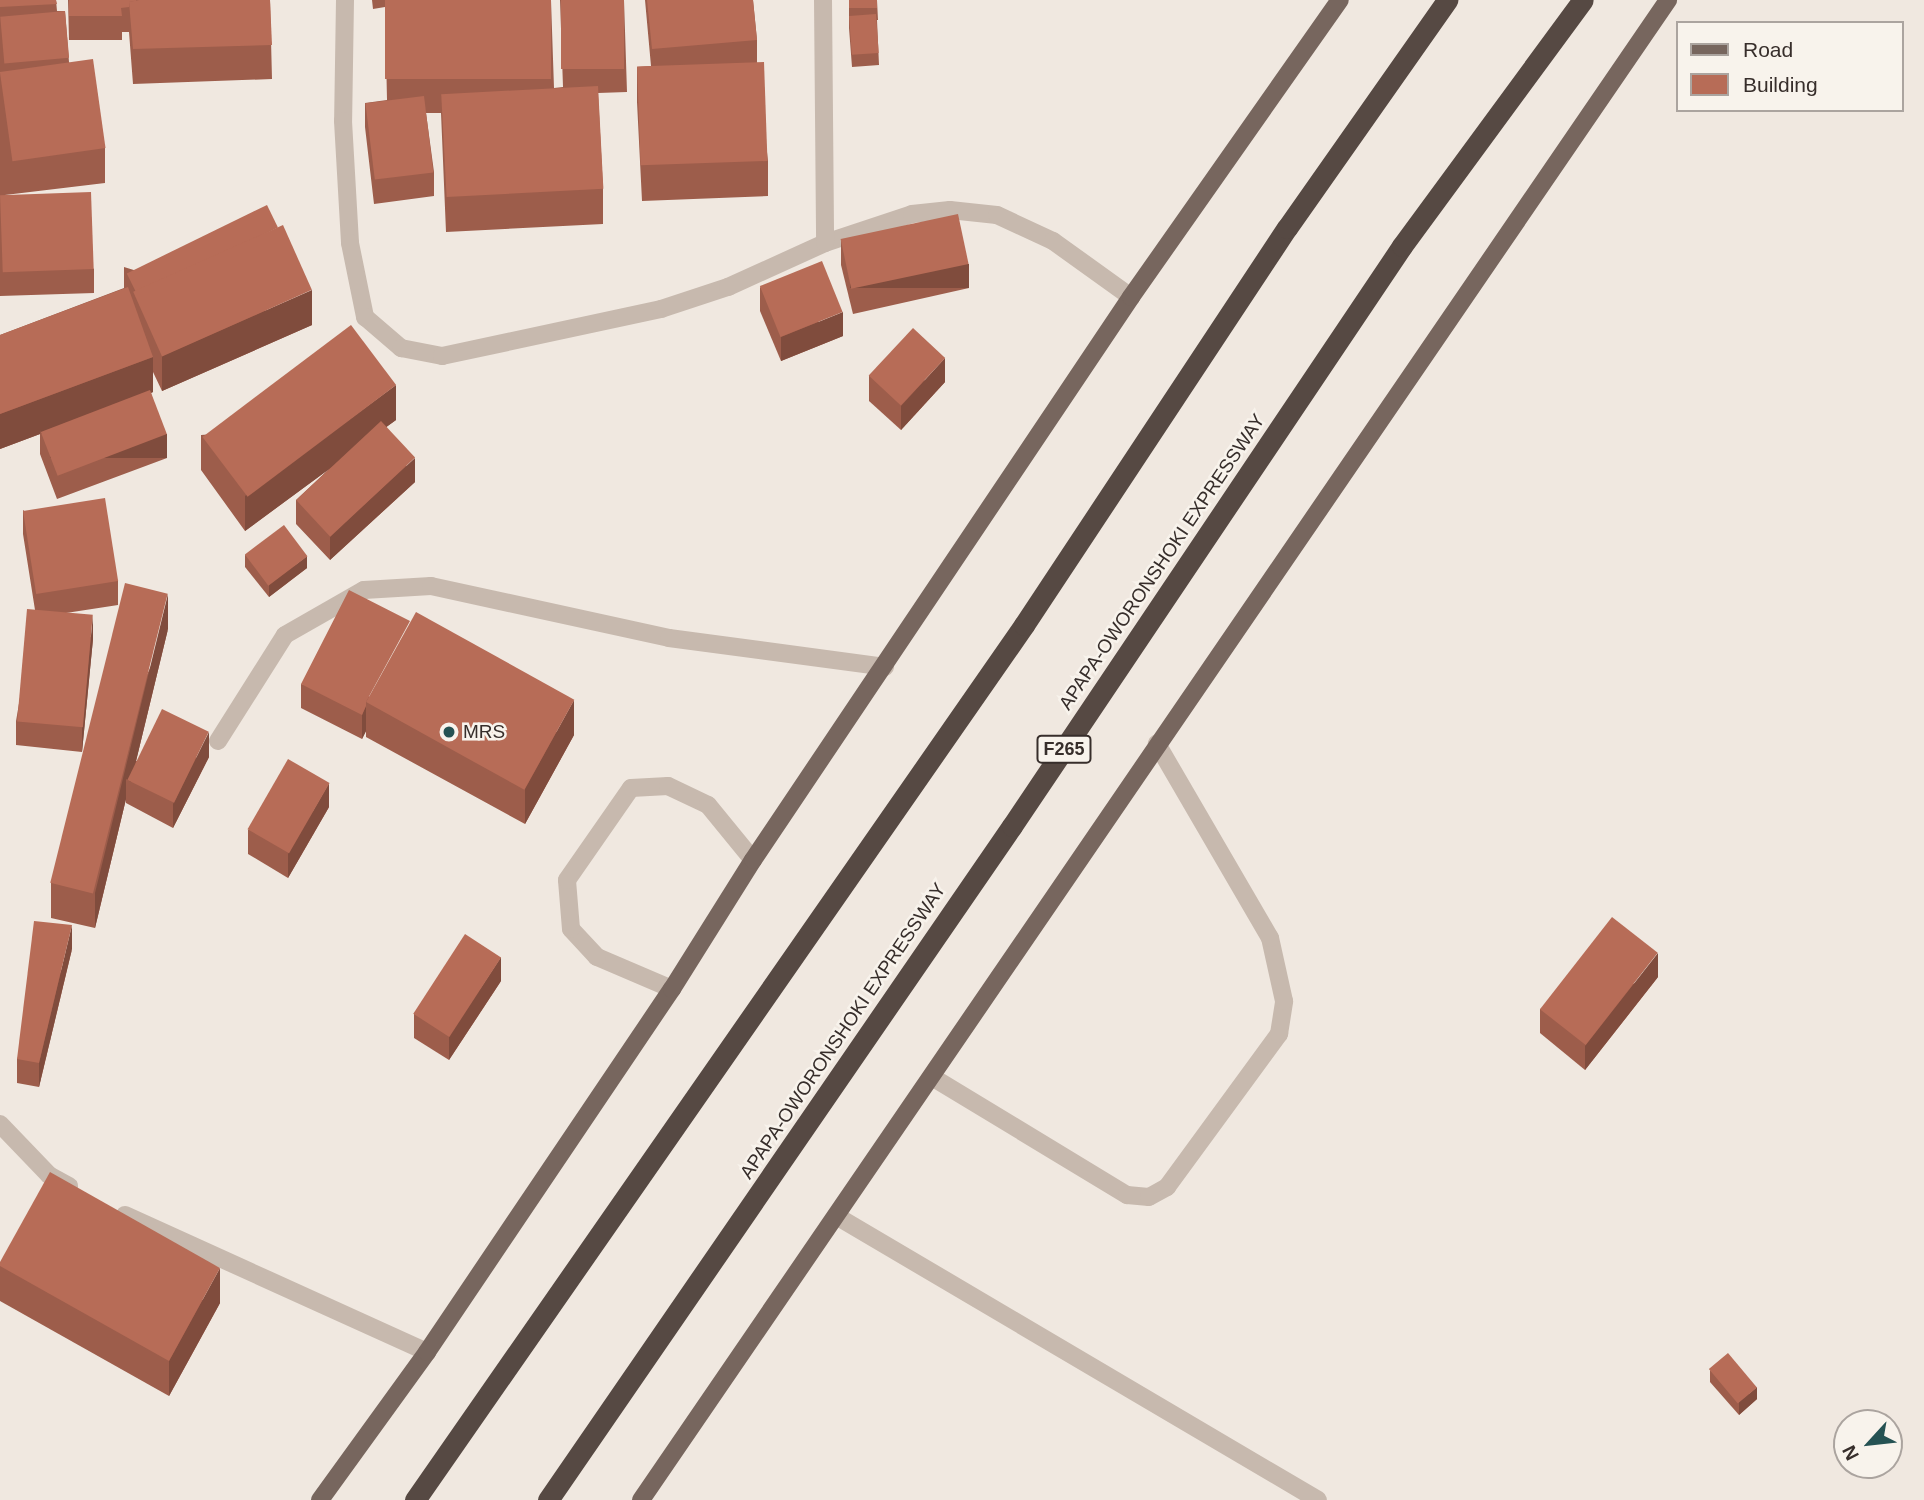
<!DOCTYPE html>
<html>
<head>
<meta charset="utf-8">
<style>
  body { margin:0 }
  #map { position:relative; width:1924px; height:1500px; overflow:hidden; background:#f0e8e0; font-family:Helvetica,sans-serif }
  div>[style] { position:absolute }
  .service>* { height:18px; margin:-9px; padding:0 9px; transform-origin:9px; border-radius:9px; background:#c7b9ae }
  .minor>* { height:18px; margin:-9px; padding:0 9px; transform-origin:9px; border-radius:9px; background:#c7b9ae }
  .primary>* { height:18px; margin:-9px; padding:0 9px; transform-origin:9px; border-radius:9px; background:#77665e }
  .motorway>* { height:21px; margin:-10.5px; padding:0 10.5px; transform-origin:10.5px; border-radius:10.5px; background:#564943 }
  .wall>* { inset:0; background:#9d5d4b }
  .shaded-wall>* { inset:0; background:#804c3d; transform-origin:0 0 }
  .building>* { inset:0; background:#b76c57; transform-origin:0 0 }
  .dots>* { width:19px; height:19px; translate:-50% -50%; box-sizing:border-box; border:4px solid #f8f3ec; border-radius:50% }
  span { translate:-50% -50%; white-space:nowrap; text-align:center; line-height:1.15; -webkit-text-stroke:5px #f8f3ec; paint-order:stroke }
  .shield-label span { padding:2px 5px; background:#f8f3ec; border:2px solid; border-radius:5px; -webkit-text-stroke-width:0 }
  .shield-label { font-size:18px; color:#372e2b; font-weight:700 }
  .street-label { font-size:19px; color:#372e2b }
  .poi-label { font-size:19px; color:#372e2b }
  .left { translate:0 -50%; text-align:left }
  .legend { position:absolute; left:1676px; top:21px; width:228px; height:91px; box-sizing:border-box; background:#f8f3ec; border:2px solid #aba49f; margin:0; padding:9px 12px; list-style:none; font-size:21px; color:#372e2b }
  .legend li { display:flex; align-items:center; gap:14px; height:35px }
  .legend b { width:35px; border:2px solid #aba49f }
  .north { position:absolute; left:1833px; top:1409px; width:70px; height:70px; box-sizing:border-box; background:#f8f3ec; border:2px solid #aba49f; border-radius:50%; rotate:243deg; font-size:19px; font-weight:700; line-height:28px; text-align:center; color:#372e2b }
  .north::after { content:''; display:block; margin:auto; width:24px; height:32px; background:#255253; clip-path:polygon(50% 0,100% 100%,50% 72%,0 100%) }
</style>
</head>
<body>
<div id="map">
  <div class="service">
    <i style="left:218px;top:741px;width:125px;rotate:-57.7deg"></i>
    <i style="left:285px;top:635px;width:91px;rotate:-29.7deg"></i>
    <i style="left:364px;top:590px;width:67px;rotate:-3.4deg"></i>
    <i style="left:431px;top:586px;width:244px;rotate:12.3deg"></i>
    <i style="left:669px;top:638px;width:218px;rotate:7.6deg"></i>
    <i style="left:672px;top:989px;width:82px;rotate:-156.9deg"></i>
    <i style="left:597px;top:957px;width:38px;rotate:-133deg"></i>
    <i style="left:571px;top:929px;width:49px;rotate:-94.7deg"></i>
    <i style="left:567px;top:880px;width:112px;rotate:-55.2deg"></i>
    <i style="left:631px;top:788px;width:37px;rotate:-3deg"></i>
    <i style="left:668px;top:786px;width:44px;rotate:25.4deg"></i>
    <i style="left:708px;top:805px;width:71px;rotate:50.7deg"></i>
    <i style="left:932px;top:1077px;width:228px;rotate:31.2deg"></i>
    <i style="left:1127px;top:1195px;width:22px;rotate:5deg"></i>
    <i style="left:1149px;top:1197px;width:21px;rotate:-29deg"></i>
    <i style="left:1167px;top:1187px;width:190px;rotate:-53.8deg"></i>
    <i style="left:1279px;top:1034px;width:33px;rotate:-81deg"></i>
    <i style="left:1284px;top:1001px;width:65px;rotate:-102.5deg"></i>
    <i style="left:1270px;top:938px;width:225px;rotate:-120.2deg"></i>
    <i style="left:838px;top:1217px;width:557px;rotate:30.52deg"></i>
  </div>
  <div class="minor">
    <i style="left:345px;top:0;width:121px;rotate:90.9deg"></i>
    <i style="left:343px;top:121px;width:122px;rotate:86.7deg"></i>
    <i style="left:350px;top:243px;width:76px;rotate:78.5deg"></i>
    <i style="left:365px;top:317px;width:48px;rotate:40.7deg"></i>
    <i style="left:401px;top:348px;width:42px;rotate:11deg"></i>
    <i style="left:442px;top:356px;width:224px;rotate:-12.1deg"></i>
    <i style="left:661px;top:309px;width:71px;rotate:-18.2deg"></i>
    <i style="left:728px;top:287px;width:107px;rotate:-24.4deg"></i>
    <i style="left:825px;top:243px;width:92px;rotate:-18.4deg"></i>
    <i style="left:912px;top:214px;width:38px;rotate:-6deg"></i>
    <i style="left:950px;top:210px;width:47px;rotate:6.1deg"></i>
    <i style="left:997px;top:215px;width:62px;rotate:24.9deg"></i>
    <i style="left:1053px;top:241px;width:96px;rotate:35.7deg"></i>
    <i style="left:823px;top:0;width:243px;rotate:89.5deg"></i>
    <i style="left:0;top:1124px;width:71px;rotate:46.1deg"></i>
    <i style="left:49px;top:1175px;width:23px;rotate:29deg"></i>
    <i style="left:125px;top:1215px;width:332px;rotate:24.4deg"></i>
  </div>
  <div class="primary">
    <i style="left:320px;top:1500px;width:183px;rotate:-54.1deg"></i>
    <i style="left:427px;top:1352px;width:438px;rotate:-56deg"></i>
    <i style="left:672px;top:989px;width:152px;rotate:-57.9deg"></i>
    <i style="left:753px;top:860px;width:678px;rotate:-56.12deg"></i>
    <i style="left:1131px;top:297px;width:363px;rotate:-54.9deg"></i>
    <i style="left:641px;top:1500px;width:1818px;rotate:-55.6deg"></i>
  </div>
  <div class="motorway">
    <i style="left:415px;top:1500px;width:1066px;rotate:-55.16deg"></i>
    <i style="left:1024px;top:625px;width:476px;rotate:-56.5deg"></i>
    <i style="left:1287px;top:228px;width:279px;rotate:-54.9deg"></i>
    <i style="left:548px;top:1500px;width:818px;rotate:-55.46deg"></i>
    <i style="left:1012px;top:826px;width:699px;rotate:-56.08deg"></i>
    <i style="left:1402px;top:246px;width:305px;rotate:-53.7deg"></i>
  </div>
  <div class="wall">
    <i style="clip-path:polygon(0 0,56px 0,57px 11px,65px 11px,69px 62px,105px 148px,105px 183px,5px 195px,94px 269px,94px 293px,0 296px)"></i>
    <i style="clip-path:polygon(68px 0,270px 0,272px 79px,133px 84px,129px 32px,122px 32px,122px 40px,69px 40px)"></i>
    <i style="clip-path:polygon(372px 0,551px 0,554px 88px,563px 87px,560px 0,624px 0,627px 92px,598px 93px,603px 189px,603px 224px,446px 232px,441px 113px,426px 113px,434px 172px,434px 196px,374px 204px,365px 127px,365px 103px,387px 100px,385px 7px,373px 9px)"></i>
    <i style="clip-path:polygon(645px 0,753px 0,757px 40px,757px 62px,768px 161px,768px 196px,642px 201px,637px 102px,637px 67px,651px 66px)"></i>
    <i style="clip-path:polygon(849px 0,877px 0,878px 20px,877px 20px,879px 65px,852px 67px,849px 28px)"></i>
    <i style="clip-path:polygon(841px 240px,969px 288px,853px 314px,841px 265px)"></i>
    <i style="clip-path:polygon(124px 267px,312px 325px,162px 391px,153px 372px,153px 392px,151px 393px,167px 458px,57px 499px,40px 454px,40px 434px,0 449px,0 335px,124px 288px)"></i>
    <i style="clip-path:polygon(760px 287px,843px 336px,781px 361px,760px 311px)"></i>
    <i style="clip-path:polygon(869px 376px,945px 382px,901px 430px,869px 401px)"></i>
    <i style="clip-path:polygon(396px 420px,386px 427px,415px 482px,330px 560px,296px 524px,296px 500px,329px 469px,245px 531px,201px 470px,201px 435px)"></i>
    <i style="clip-path:polygon(23px 510px,118px 581px,118px 605px,66px 613px,93px 639px,82px 752px,16px 745px,16px 721px,35px 610px,23px 534px)"></i>
    <i style="clip-path:polygon(245px 555px,307px 568px,269px 597px,245px 567px)"></i>
    <i style="clip-path:polygon(168px 629px,136px 761px,209px 757px,173px 828px,126px 803px,126px 799px,95px 928px,51px 918px,51px 883px)"></i>
    <i style="clip-path:polygon(301px 684px,574px 735px,525px 824px,366px 737px,366px 731px,362px 739px,301px 708px)"></i>
    <i style="clip-path:polygon(329px 807px,288px 878px,248px 854px,248px 830px)"></i>
    <i style="clip-path:polygon(72px 949px,39px 1087px,17px 1083px,17px 1059px)"></i>
    <i style="clip-path:polygon(1658px 977px,1585px 1070px,1540px 1033px,1540px 1009px)"></i>
    <i style="clip-path:polygon(501px 981px,449px 1060px,414px 1038px,414px 1014px)"></i>
    <i style="clip-path:polygon(0 1262px,220px 1303px,169px 1396px,0 1301px)"></i>
    <i style="clip-path:polygon(1710px 1370px,1757px 1399px,1739px 1415px,1710px 1382px)"></i>
  </div>
  <div class="shaded-wall">
    <i style="left:969px;top:264px;width:24px;height:119px;rotate:90deg"></i>
    <i style="clip-path:polygon(312px 290px,312px 325px,162px 391px,162px 356px)"></i>
    <i style="clip-path:polygon(843px 312px,843px 336px,781px 361px,781px 337px)"></i>
    <i style="clip-path:polygon(153px 357px,153px 392px,41px 434px,40px 430px,40px 434px,0 449px,0 414px)"></i>
    <i style="clip-path:polygon(945px 358px,945px 382px,901px 430px,901px 406px)"></i>
    <i style="clip-path:polygon(396px 385px,396px 420px,245px 531px,245px 496px)"></i>
    <i style="left:167px;top:434px;width:24px;height:117px;rotate:90deg"></i>
    <i style="clip-path:polygon(415px 458px,415px 482px,330px 560px,330px 536px)"></i>
    <i style="clip-path:polygon(307px 556px,307px 568px,269px 597px,269px 585px)"></i>
    <i style="clip-path:polygon(168px 594px,168px 629px,131px 782px,126px 779px,126px 799px,95px 928px,95px 893px)"></i>
    <i style="clip-path:polygon(93px 615px,93px 639px,82px 752px,82px 728px)"></i>
    <i style="clip-path:polygon(574px 700px,574px 735px,525px 824px,525px 789px)"></i>
    <i style="clip-path:polygon(366px 706px,366px 731px,362px 739px,362px 715px)"></i>
    <i style="clip-path:polygon(209px 732px,209px 757px,173px 828px,173px 804px)"></i>
    <i style="clip-path:polygon(329px 783px,329px 807px,288px 878px,288px 854px)"></i>
    <i style="clip-path:polygon(72px 925px,72px 949px,39px 1087px,39px 1063px)"></i>
    <i style="clip-path:polygon(1658px 953px,1658px 977px,1585px 1070px,1585px 1046px)"></i>
    <i style="clip-path:polygon(501px 957px,501px 981px,449px 1060px,449px 1036px)"></i>
    <i style="clip-path:polygon(220px 1268px,220px 1303px,169px 1396px,169px 1361px)"></i>
    <i style="clip-path:polygon(1757px 1387px,1757px 1399px,1739px 1415px,1739px 1402px)"></i>
  </div>
  <div class="building">
    <i style="clip-path:polygon(0 0,56px 0,57px 4px,0 7px)"></i>
    <i style="clip-path:polygon(69px 0,136px 0,136px 1px,129px 2px,129px 7px,121px 8px,122px 16px,69px 16px)"></i>
    <i style="clip-path:polygon(139px 0,270px 0,272px 45px,133px 49px,129px 2px)"></i>
    <i style="left:385px;top:0;width:166px;height:79px"></i>
    <i style="left:561px;top:0;width:63px;height:69px"></i>
    <i style="clip-path:polygon(647px 0,753px 0,757px 40px,652px 49px)"></i>
    <i style="left:849px;top:0;width:28px;height:8px"></i>
    <i style="left:65px;top:11px;width:47px;height:65px;rotate:85deg"></i>
    <i style="left:876px;top:14px;width:39px;height:27px;rotate:86deg"></i>
    <i style="left:93px;top:59px;width:90px;height:94px;rotate:82deg"></i>
    <i style="left:764px;top:62px;width:99px;height:127px;rotate:88deg"></i>
    <i style="left:598px;top:86px;width:103px;height:157px;rotate:87deg"></i>
    <i style="left:424px;top:96px;width:77px;height:59px;rotate:83deg"></i>
    <i style="left:91px;top:192px;width:77px;height:91px;rotate:88deg"></i>
    <i style="left:267px;top:205px;width:25px;height:156px;rotate:64deg"></i>
    <i style="left:958px;top:214px;width:51px;height:120px;rotate:78deg"></i>
    <i style="left:283px;top:225px;width:71px;height:164px;rotate:66deg"></i>
    <i style="left:822px;top:261px;width:55px;height:67px;rotate:68deg"></i>
    <i style="clip-path:polygon(128px 287px,153px 357px,0 414px,0 335px)"></i>
    <i style="left:351px;top:325px;width:75px;height:186px;rotate:53deg"></i>
    <i style="left:913px;top:328px;width:44px;height:65px;rotate:43deg"></i>
    <i style="left:150px;top:390px;width:47px;height:117px;rotate:69deg"></i>
    <i style="left:381px;top:421px;width:50px;height:116px;rotate:47deg"></i>
    <i style="left:105px;top:498px;width:84px;height:83px;rotate:81deg"></i>
    <i style="left:284px;top:525px;width:39px;height:49px;rotate:53deg"></i>
    <i style="left:125px;top:583px;width:44px;height:309px;rotate:14deg"></i>
    <i style="clip-path:polygon(349px 590px,410px 621px,366px 702px,366px 706px,362px 715px,301px 684px)"></i>
    <i style="left:27px;top:609px;width:66px;height:113px;rotate:5deg"></i>
    <i style="left:416px;top:612px;width:181px;height:103px;rotate:29deg"></i>
    <i style="left:162px;top:709px;width:52px;height:79px;rotate:26deg"></i>
    <i style="left:288px;top:759px;width:48px;height:81px;rotate:30deg"></i>
    <i style="left:1612px;top:917px;width:58px;height:117px;rotate:38deg"></i>
    <i style="clip-path:polygon(34px 921px,72px 925px,39px 1063px,17px 1059px)"></i>
    <i style="left:465px;top:934px;width:43px;height:95px;rotate:33deg"></i>
    <i style="clip-path:polygon(50px 1172px,220px 1268px,169px 1361px,0 1266px,0 1262px)"></i>
    <i style="left:1728px;top:1353px;width:45px;height:25px;rotate:50deg"></i>
  </div>
  <div class="dots">
    <i style="left:449px;top:732px;background:#255253"></i>
  </div>
  <div class="shield-label">
    <span style="left:1064px;top:749px">F265</span>
  </div>
  <div class="street-label">
    <span style="left:1162px;top:562px;rotate:-56deg">APAPA-OWORONSHOKI EXPRESSWAY</span>
    <span style="left:843px;top:1031px;rotate:-56deg">APAPA-OWORONSHOKI EXPRESSWAY</span>
  </div>
  <div class="poi-label">
    <span class="left" style="left:463px;top:732px">MRS</span>
  </div>
  <ul class="legend">
  <li><b style="height:9px;background:#77665e"></b>Road</li>
  <li><b style="height:19px;background:#b76c57"></b>Building</li>
  </ul>
  <div class="north">N</div>
</div>
</body>
</html>
